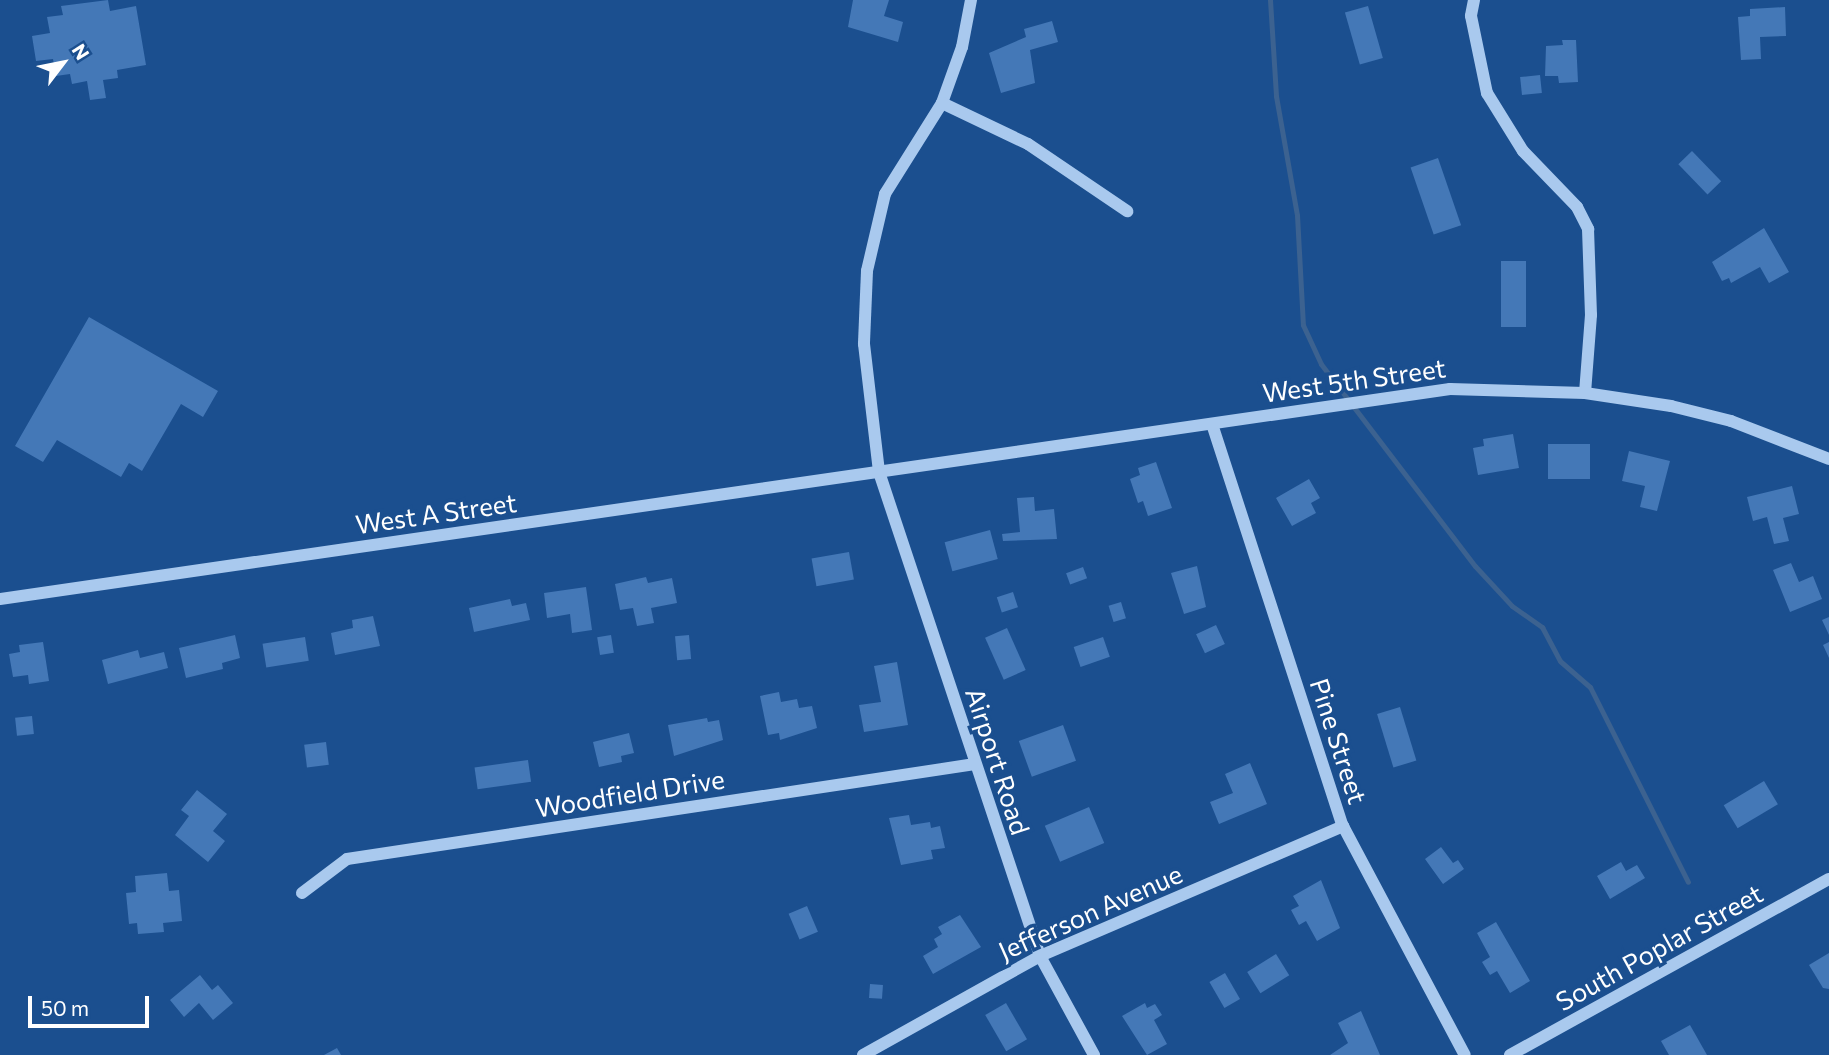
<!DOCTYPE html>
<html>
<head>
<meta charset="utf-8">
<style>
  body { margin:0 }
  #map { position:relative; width:1829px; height:1055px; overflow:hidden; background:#1b4f8f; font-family:Commissioner,sans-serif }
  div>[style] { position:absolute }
  .stream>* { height:5px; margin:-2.5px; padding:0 2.5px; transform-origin:2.5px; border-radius:2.5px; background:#3c6290 }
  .building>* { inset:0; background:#4478b7; transform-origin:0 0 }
  .minor>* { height:12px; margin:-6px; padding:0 6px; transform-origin:6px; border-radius:6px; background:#a9c9ee }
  span { translate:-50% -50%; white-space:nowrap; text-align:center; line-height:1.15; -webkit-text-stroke:7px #1b4f8f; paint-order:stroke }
  .street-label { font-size:26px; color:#fff }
  .north { position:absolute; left:28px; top:28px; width:70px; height:70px; -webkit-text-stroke:5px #1b4f8f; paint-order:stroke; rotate:58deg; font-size:19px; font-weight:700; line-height:28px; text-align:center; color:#fff }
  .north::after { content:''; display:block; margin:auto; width:24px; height:32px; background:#fff; clip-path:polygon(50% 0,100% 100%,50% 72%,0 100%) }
  .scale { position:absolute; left:28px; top:996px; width:121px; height:32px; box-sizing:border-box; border:4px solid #fff; border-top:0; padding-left:9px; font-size:21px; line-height:24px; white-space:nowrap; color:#fff; -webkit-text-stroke:5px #1b4f8f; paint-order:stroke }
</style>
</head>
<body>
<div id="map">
  <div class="stream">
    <i style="left:1270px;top:0;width:96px;rotate:86.4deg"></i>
    <i style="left:1276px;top:96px;width:121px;rotate:80deg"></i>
    <i style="left:1297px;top:215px;width:110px;rotate:86.9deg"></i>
    <i style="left:1303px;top:325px;width:43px;rotate:65.2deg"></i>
    <i style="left:1321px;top:364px;width:254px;rotate:52.7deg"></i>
    <i style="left:1475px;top:566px;width:54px;rotate:47.2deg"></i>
    <i style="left:1512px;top:606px;width:37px;rotate:35deg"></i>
    <i style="left:1542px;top:627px;width:38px;rotate:62deg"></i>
    <i style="left:1560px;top:661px;width:40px;rotate:41deg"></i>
    <i style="left:1590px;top:687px;width:218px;rotate:63.3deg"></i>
  </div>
  <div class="building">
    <i style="clip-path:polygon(108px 0,110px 11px,136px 6px,146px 65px,117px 70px,118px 78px,103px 80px,106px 98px,90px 100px,87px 81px,72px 84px,70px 74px,56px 76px,53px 59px,36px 61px,32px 36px,50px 33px,47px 17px,63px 15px,61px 6px)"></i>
    <i style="clip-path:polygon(853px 0,889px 0,884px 16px,903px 22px,898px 42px,848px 27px)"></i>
    <i style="left:1368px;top:6px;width:54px;height:24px;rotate:74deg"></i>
    <i style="clip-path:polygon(1785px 7px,1786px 36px,1760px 37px,1761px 59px,1741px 60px,1738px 17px,1750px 16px,1750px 9px)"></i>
    <i style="clip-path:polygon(1052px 21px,1058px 42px,1030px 50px,1035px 83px,1001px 93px,989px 53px,1026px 37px,1024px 29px)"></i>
    <i style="clip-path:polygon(1562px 40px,1576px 40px,1578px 82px,1559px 83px,1558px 76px,1545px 76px,1546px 46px,1563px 45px)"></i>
    <i style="left:1540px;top:75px;width:18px;height:20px;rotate:84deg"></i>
    <i style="left:1692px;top:151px;width:42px;height:19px;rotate:46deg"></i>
    <i style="left:1438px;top:158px;width:71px;height:29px;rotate:71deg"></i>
    <i style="clip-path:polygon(1764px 228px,1789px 272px,1769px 283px,1760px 267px,1731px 283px,1729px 278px,1722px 281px,1712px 262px)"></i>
    <i style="left:1501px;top:261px;width:25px;height:66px"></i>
    <i style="clip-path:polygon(89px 317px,218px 391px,203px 417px,181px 404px,142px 471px,129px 463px,121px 477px,57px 440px,43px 462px,15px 446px)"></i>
    <i style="clip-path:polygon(1513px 434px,1519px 468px,1478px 475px,1473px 448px,1484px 446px,1483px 439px)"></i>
    <i style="left:1548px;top:444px;width:42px;height:35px"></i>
    <i style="clip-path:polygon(1629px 451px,1670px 461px,1657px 511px,1640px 507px,1645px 486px,1622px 481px)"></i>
    <i style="clip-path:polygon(1156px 462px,1172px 508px,1148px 516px,1143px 501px,1138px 503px,1130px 479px,1140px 475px,1138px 468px)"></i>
    <i style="clip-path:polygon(1309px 479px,1320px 498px,1311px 503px,1316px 513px,1292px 526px,1276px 498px)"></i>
    <i style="clip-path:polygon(1792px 486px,1799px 514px,1783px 518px,1789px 541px,1774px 544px,1767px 517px,1753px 521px,1747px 497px)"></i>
    <i style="clip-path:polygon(1034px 497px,1035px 511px,1054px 509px,1057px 539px,1003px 541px,1002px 534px,1020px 532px,1017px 498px)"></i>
    <i style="left:990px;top:530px;width:30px;height:47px;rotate:75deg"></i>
    <i style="left:849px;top:552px;width:28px;height:38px;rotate:80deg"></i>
    <i style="clip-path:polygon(1791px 563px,1799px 582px,1813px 576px,1822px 599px,1790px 612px,1773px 570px)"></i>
    <i style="clip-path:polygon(1197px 566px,1206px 607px,1184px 614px,1171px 573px)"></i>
    <i style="left:1083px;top:567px;width:12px;height:18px;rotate:70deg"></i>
    <i style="clip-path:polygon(646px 577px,648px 583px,672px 578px,677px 603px,651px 608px,654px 623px,637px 626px,633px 608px,620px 610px,615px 584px)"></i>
    <i style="clip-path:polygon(586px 587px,592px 630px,572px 633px,570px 614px,547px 618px,544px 593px)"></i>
    <i style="left:1013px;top:592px;width:16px;height:17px;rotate:72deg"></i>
    <i style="clip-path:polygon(510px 599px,512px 606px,526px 603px,530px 620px,474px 632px,469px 608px)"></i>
    <i style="left:1121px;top:602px;width:17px;height:13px;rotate:73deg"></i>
    <i style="clip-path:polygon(373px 616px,380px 646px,335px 655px,331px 633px,353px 628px,352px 620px)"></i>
    <i style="clip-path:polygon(1829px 617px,1829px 635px,1822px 620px)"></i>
    <i style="left:1216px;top:625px;width:21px;height:22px;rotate:65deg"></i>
    <i style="left:1007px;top:628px;width:46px;height:24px;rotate:66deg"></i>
    <i style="clip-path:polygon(235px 635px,240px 658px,222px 663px,223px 669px,186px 678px,179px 648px)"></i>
    <i style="left:611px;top:635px;width:18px;height:14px;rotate:81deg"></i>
    <i style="left:689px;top:635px;width:24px;height:14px;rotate:85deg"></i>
    <i style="left:305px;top:637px;width:24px;height:43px;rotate:81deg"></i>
    <i style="left:1103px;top:637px;width:21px;height:31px;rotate:71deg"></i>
    <i style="clip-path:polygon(43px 642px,49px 681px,29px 684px,28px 675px,13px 677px,9px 654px,20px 652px,19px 645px)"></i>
    <i style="clip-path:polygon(1829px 642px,1829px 658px,1823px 645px)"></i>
    <i style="clip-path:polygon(138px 650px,140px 658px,164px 652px,168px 668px,108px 684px,102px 660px)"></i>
    <i style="clip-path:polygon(897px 662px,908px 725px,864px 732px,859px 705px,881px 702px,874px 666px)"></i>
    <i style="clip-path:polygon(779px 692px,781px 702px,797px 699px,799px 708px,812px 706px,817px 728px,780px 740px,779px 733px,768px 735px,760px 696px)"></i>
    <i style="left:1400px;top:707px;width:56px;height:24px;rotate:73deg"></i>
    <i style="left:32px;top:716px;width:18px;height:17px;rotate:84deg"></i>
    <i style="clip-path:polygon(707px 718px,708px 722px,719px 720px,723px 740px,674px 756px,668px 725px)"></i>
    <i style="left:1063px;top:725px;width:38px;height:47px;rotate:70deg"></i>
    <i style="clip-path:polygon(629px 733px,634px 753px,621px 756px,622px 762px,599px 767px,593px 742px)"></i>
    <i style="left:326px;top:742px;width:23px;height:22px;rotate:83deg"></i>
    <i style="left:528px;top:760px;width:22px;height:54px;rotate:82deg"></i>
    <i style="clip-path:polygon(1250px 763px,1267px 804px,1219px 824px,1210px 802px,1233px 793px,1225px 774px)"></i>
    <i style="left:1764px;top:781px;width:27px;height:47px;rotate:59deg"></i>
    <i style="clip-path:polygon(197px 790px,227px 814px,213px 831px,225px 841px,208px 862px,175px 835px,189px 816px,181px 810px)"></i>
    <i style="left:1089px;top:807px;width:39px;height:48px;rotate:67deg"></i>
    <i style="clip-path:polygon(909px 815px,911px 825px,930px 822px,931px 828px,940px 826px,945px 848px,931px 850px,933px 859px,901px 865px,889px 818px)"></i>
    <i style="clip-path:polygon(1441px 847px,1453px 863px,1458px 860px,1464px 869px,1443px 884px,1425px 859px)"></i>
    <i style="clip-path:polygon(1621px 862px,1626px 871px,1637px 865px,1645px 878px,1610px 899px,1597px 876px)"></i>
    <i style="clip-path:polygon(167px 873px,169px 891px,179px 890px,182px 921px,163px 923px,164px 932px,138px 934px,137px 923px,129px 924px,126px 893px,136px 892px,135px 876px)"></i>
    <i style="clip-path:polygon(1321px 880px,1340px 928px,1317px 941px,1306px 921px,1299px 925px,1291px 910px,1299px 906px,1293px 896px)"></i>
    <i style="left:807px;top:906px;width:28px;height:20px;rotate:67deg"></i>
    <i style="clip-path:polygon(960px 915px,981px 947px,933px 974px,923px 956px,938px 947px,934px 939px,942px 934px,938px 927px)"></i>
    <i style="clip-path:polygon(1496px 922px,1530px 981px,1510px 993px,1497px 971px,1490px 975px,1482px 962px,1490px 957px,1477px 933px)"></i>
    <i style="clip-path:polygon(1829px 953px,1829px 989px,1823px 988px,1809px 965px)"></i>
    <i style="left:1276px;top:954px;width:25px;height:34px;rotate:58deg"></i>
    <i style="left:1225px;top:973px;width:30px;height:18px;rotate:60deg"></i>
    <i style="clip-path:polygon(200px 975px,212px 990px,218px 985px,233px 1003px,213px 1020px,199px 1003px,184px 1017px,170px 1000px)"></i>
    <i style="left:870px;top:984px;width:13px;height:14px;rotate:4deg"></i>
    <i style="left:1006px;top:1003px;width:42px;height:24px;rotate:60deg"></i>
    <i style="clip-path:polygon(1145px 1003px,1147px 1008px,1155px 1004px,1162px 1015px,1154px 1020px,1167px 1044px,1147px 1055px,1122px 1016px)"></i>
    <i style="clip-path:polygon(1361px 1011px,1380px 1055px,1330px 1055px,1348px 1043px,1338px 1023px)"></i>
    <i style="clip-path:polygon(1690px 1025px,1707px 1055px,1669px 1055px,1661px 1041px)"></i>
    <i style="clip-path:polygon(337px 1048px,341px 1055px,324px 1055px)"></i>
  </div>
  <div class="minor">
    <i style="left:971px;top:0;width:48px;rotate:100.8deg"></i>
    <i style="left:962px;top:47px;width:59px;rotate:109.7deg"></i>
    <i style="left:942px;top:103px;width:107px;rotate:122.1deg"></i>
    <i style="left:885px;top:194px;width:79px;rotate:103.2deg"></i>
    <i style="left:867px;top:271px;width:73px;rotate:92.4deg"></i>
    <i style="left:864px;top:344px;width:129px;rotate:83.3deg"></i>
    <i style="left:879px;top:472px;width:510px;rotate:71.6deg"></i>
    <i style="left:1040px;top:956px;width:113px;rotate:61.4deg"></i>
    <i style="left:1474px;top:0;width:16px;rotate:101deg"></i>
    <i style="left:1471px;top:16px;width:79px;rotate:78.3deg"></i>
    <i style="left:1487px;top:93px;width:68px;rotate:58.2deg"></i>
    <i style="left:1523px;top:151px;width:78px;rotate:46deg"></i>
    <i style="left:1577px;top:207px;width:25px;rotate:63deg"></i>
    <i style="left:1588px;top:229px;width:86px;rotate:88deg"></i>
    <i style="left:1591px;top:315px;width:78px;rotate:94.4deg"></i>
    <i style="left:942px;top:103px;width:95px;rotate:25.5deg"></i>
    <i style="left:1028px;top:144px;width:120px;rotate:34.1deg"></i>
    <i style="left:1212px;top:424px;width:423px;rotate:72deg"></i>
    <i style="left:1343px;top:826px;width:259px;rotate:62deg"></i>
    <i style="left:0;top:599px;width:1465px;rotate:-8.24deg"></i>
    <i style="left:1450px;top:389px;width:135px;rotate:1.7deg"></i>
    <i style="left:1585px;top:393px;width:87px;rotate:8.6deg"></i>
    <i style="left:1671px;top:406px;width:62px;rotate:14deg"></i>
    <i style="left:1731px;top:421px;width:105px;rotate:21.2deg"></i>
    <i style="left:302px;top:893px;width:56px;rotate:-37.1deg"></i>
    <i style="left:347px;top:859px;width:635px;rotate:-8.6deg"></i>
    <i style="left:863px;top:1055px;width:203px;rotate:-29.2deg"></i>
    <i style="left:1040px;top:956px;width:330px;rotate:-23.2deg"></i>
    <i style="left:1510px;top:1055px;width:364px;rotate:-28.9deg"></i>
  </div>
  <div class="street-label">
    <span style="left:1354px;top:380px;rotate:-8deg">West 5th Street</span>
    <span style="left:436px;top:513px;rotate:-8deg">West A Street</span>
    <span style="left:1339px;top:741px;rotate:72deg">Pine Street</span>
    <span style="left:998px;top:761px;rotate:72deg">Airport Road</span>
    <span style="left:630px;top:793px;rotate:-9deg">Woodfield Drive</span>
    <span style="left:1090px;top:912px;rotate:-24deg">Jefferson Avenue</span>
    <span style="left:1659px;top:947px;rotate:-29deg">South Poplar Street</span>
  </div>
  <div class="north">N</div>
  <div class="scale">50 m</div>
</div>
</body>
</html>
